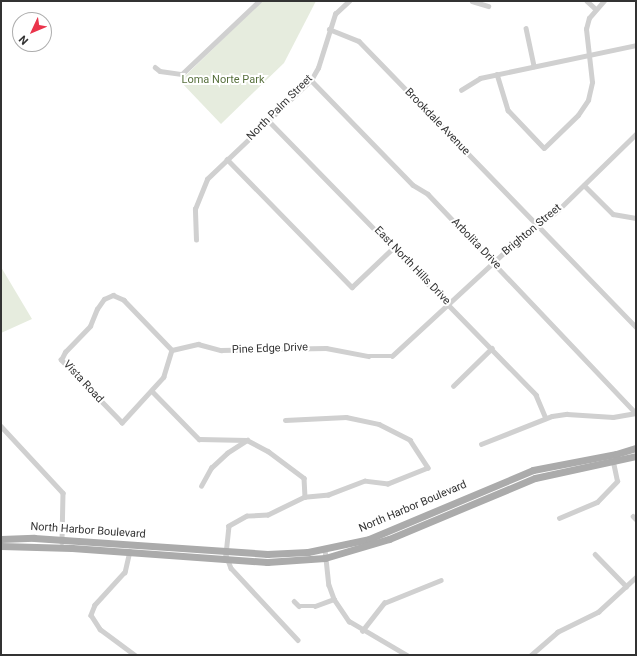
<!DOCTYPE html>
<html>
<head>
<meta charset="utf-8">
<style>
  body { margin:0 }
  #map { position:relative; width:637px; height:656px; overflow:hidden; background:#fff; font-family:Roboto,sans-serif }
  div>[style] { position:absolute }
  .green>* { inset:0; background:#e6ecde }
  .minor>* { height:4.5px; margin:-2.25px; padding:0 2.25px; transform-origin:2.25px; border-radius:2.25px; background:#d0d0d0 }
  .primary>* { height:7px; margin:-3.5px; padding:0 3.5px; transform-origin:3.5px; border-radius:3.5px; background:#ababab }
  span { translate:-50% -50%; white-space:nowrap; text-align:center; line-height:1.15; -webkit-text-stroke:4px #fff; paint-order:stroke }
  .park-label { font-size:11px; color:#58713e }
  .street-label { font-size:11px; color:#333 }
  .frame { position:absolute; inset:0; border:2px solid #333; pointer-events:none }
  .north { position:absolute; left:12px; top:12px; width:40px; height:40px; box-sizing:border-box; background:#fff; border:1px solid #adadad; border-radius:50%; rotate:226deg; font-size:11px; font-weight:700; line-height:16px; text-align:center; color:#333 }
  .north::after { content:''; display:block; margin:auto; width:14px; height:18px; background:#ea344b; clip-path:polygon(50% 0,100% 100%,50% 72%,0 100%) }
</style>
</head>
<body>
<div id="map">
  <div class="green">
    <i style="clip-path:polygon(262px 1px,316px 1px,284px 63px,221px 124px,180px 81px)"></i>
    <i style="clip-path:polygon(1px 267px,32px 319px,1px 333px)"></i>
  </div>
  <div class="minor">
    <i style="left:472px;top:1px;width:17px;rotate:17deg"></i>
    <i style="left:587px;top:1px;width:12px;rotate:42deg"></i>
    <i style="left:526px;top:28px;width:39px;rotate:78deg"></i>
    <i style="left:329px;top:29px;width:32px;rotate:22deg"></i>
    <i style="left:359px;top:41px;width:398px;rotate:45.9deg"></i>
    <i style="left:155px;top:67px;width:6px;rotate:39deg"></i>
    <i style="left:160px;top:71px;width:22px;rotate:8deg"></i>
    <i style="left:182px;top:74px;width:106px;rotate:-43.5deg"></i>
    <i style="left:497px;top:74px;width:38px;rotate:73deg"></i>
    <i style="left:508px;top:110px;width:52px;rotate:46.5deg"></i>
    <i style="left:544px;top:148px;width:47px;rotate:-44.1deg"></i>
    <i style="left:578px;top:115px;width:18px;rotate:-56deg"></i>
    <i style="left:588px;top:100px;width:18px;rotate:-77deg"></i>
    <i style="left:592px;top:82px;width:53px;rotate:-96.5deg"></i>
    <i style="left:586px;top:29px;width:11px;rotate:-75deg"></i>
    <i style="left:589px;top:18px;width:23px;rotate:-49deg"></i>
    <i style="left:311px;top:80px;width:146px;rotate:45.8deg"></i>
    <i style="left:413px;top:185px;width:17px;rotate:31deg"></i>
    <i style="left:428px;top:194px;width:302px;rotate:46.5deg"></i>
    <i style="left:461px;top:90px;width:22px;rotate:-32deg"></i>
    <i style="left:480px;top:78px;width:159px;rotate:-11.9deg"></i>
    <i style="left:268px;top:120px;width:384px;rotate:45.7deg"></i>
    <i style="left:536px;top:395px;width:25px;rotate:67deg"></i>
    <i style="left:227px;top:159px;width:179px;rotate:45.7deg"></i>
    <i style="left:352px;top:287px;width:58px;rotate:-43.6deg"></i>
    <i style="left:584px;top:185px;width:41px;rotate:45deg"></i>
    <i style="left:613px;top:214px;width:23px;rotate:10deg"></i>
    <i style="left:196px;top:240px;width:31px;rotate:-92deg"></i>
    <i style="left:195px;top:209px;width:32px;rotate:-68deg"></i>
    <i style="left:207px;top:179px;width:144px;rotate:-43.6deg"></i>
    <i style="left:311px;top:80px;width:14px;rotate:-60deg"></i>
    <i style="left:318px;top:68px;width:57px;rotate:-72.5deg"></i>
    <i style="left:335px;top:14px;width:19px;rotate:-43deg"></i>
    <i style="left:113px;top:295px;width:12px;rotate:24deg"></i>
    <i style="left:124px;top:300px;width:69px;rotate:46.2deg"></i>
    <i style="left:172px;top:350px;width:28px;rotate:107deg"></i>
    <i style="left:164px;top:377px;width:62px;rotate:132.4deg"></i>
    <i style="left:122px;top:423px;width:88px;rotate:-134.1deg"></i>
    <i style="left:61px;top:360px;width:9px;rotate:-63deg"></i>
    <i style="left:65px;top:352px;width:36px;rotate:-46deg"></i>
    <i style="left:90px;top:326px;width:18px;rotate:-68deg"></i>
    <i style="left:97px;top:309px;width:12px;rotate:-55deg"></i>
    <i style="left:104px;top:299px;width:10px;rotate:-24deg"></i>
    <i style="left:172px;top:350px;width:27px;rotate:-13deg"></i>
    <i style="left:198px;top:344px;width:24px;rotate:15deg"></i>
    <i style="left:221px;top:350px;width:105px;rotate:-1.1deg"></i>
    <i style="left:326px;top:348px;width:43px;rotate:10.8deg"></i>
    <i style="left:368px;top:356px;width:24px"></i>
    <i style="left:392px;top:356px;width:174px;rotate:-42.7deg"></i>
    <i style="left:520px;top:238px;width:44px;rotate:-35.8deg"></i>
    <i style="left:556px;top:212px;width:112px;rotate:-44.3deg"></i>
    <i style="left:453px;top:386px;width:54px;rotate:-44.3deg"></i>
    <i style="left:153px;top:392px;width:66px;rotate:45.6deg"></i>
    <i style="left:199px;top:439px;width:48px;rotate:1.2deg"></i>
    <i style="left:247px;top:440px;width:24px;rotate:28deg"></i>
    <i style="left:268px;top:451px;width:45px;rotate:36.9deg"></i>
    <i style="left:304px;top:478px;width:19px;rotate:87deg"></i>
    <i style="left:285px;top:420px;width:61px;rotate:-2.8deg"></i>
    <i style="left:346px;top:417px;width:34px;rotate:12deg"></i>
    <i style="left:379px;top:424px;width:35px;rotate:27deg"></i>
    <i style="left:410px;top:440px;width:33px;rotate:57deg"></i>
    <i style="left:428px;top:468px;width:43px;rotate:158.2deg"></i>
    <i style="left:388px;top:484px;width:23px;rotate:-173deg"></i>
    <i style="left:365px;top:481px;width:39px;rotate:159deg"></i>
    <i style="left:329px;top:495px;width:24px;rotate:175deg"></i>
    <i style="left:305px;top:497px;width:41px;rotate:154.1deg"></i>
    <i style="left:268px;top:515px;width:21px;rotate:177deg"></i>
    <i style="left:247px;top:516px;width:21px;rotate:151deg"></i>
    <i style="left:229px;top:526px;width:29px;rotate:96deg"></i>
    <i style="left:226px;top:555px;width:14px;rotate:69deg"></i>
    <i style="left:231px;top:568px;width:98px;rotate:47.1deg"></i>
    <i style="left:1px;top:426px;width:91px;rotate:47.2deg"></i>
    <i style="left:63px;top:493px;width:49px;rotate:91.2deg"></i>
    <i style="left:481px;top:444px;width:76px;rotate:-21.5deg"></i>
    <i style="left:552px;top:416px;width:15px;rotate:-8deg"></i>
    <i style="left:567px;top:414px;width:46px;rotate:3.7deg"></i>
    <i style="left:613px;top:417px;width:23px;rotate:-10deg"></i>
    <i style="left:201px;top:486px;width:21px;rotate:-61deg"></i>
    <i style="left:211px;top:468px;width:22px;rotate:-43deg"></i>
    <i style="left:227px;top:453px;width:24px;rotate:-33deg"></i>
    <i style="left:633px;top:516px;width:4px;rotate:45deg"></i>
    <i style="left:559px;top:518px;width:41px;rotate:-22.8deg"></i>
    <i style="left:597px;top:502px;width:29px;rotate:-46deg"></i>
    <i style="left:617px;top:481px;width:19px;rotate:-102deg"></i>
    <i style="left:325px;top:549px;width:36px;rotate:84deg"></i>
    <i style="left:329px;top:585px;width:15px;rotate:70deg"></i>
    <i style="left:334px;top:599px;width:27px;rotate:56deg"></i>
    <i style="left:349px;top:621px;width:67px;rotate:30.4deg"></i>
    <i style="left:130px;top:551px;width:22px;rotate:103deg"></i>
    <i style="left:125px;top:572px;width:45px;rotate:132.3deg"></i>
    <i style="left:95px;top:605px;width:11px;rotate:112deg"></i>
    <i style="left:91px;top:615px;width:17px;rotate:57deg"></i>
    <i style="left:100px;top:629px;width:44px;rotate:36.6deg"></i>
    <i style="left:595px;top:554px;width:45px;rotate:45.9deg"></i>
    <i style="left:294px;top:601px;width:7px;rotate:45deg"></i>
    <i style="left:299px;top:606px;width:16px"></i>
    <i style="left:315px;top:606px;width:20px;rotate:-20deg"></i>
    <i style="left:362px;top:631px;width:36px;rotate:-52deg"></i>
    <i style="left:384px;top:603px;width:61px;rotate:-22deg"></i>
    <i style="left:531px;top:655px;width:35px;rotate:-41deg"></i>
    <i style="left:557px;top:632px;width:46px;rotate:-26deg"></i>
    <i style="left:598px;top:612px;width:52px;rotate:-42.6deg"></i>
  </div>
  <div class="primary">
    <i style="left:1px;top:539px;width:33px;rotate:-2deg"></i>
    <i style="left:34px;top:538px;width:234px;rotate:3.9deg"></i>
    <i style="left:267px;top:554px;width:41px;rotate:-2.8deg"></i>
    <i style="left:308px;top:552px;width:62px;rotate:-12deg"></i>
    <i style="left:369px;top:539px;width:178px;rotate:-22.8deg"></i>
    <i style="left:533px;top:470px;width:85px;rotate:-10.9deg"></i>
    <i style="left:616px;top:454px;width:21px;rotate:-17deg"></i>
    <i style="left:1px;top:546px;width:71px;rotate:1.6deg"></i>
    <i style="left:72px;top:548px;width:196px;rotate:4.1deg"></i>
    <i style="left:267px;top:562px;width:58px;rotate:-3.9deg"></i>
    <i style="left:325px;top:558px;width:67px;rotate:-16.5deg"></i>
    <i style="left:389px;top:539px;width:158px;rotate:-22.7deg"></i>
    <i style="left:535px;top:478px;width:103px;rotate:-12.3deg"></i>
  </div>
  <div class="park-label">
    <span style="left:223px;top:80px">Loma Norte Park</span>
  </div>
  <div class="street-label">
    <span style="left:280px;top:108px;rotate:-45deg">North Palm Street</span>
    <span style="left:437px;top:122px;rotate:46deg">Brookdale Avenue</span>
    <span style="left:532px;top:230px;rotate:-40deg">Brighton Street</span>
    <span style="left:476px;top:244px;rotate:46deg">Arbolita Drive</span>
    <span style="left:412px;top:266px;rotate:46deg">East North Hills Drive</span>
    <span style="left:270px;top:349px;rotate:-2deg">Pine Edge Drive</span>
    <span style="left:83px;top:382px;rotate:47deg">Vista Road</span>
    <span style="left:413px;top:507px;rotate:-23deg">North Harbor Boulevard</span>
    <span style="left:88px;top:531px;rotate:4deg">North Harbor Boulevard</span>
  </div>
  <div class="frame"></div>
  <div class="north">N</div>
</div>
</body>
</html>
